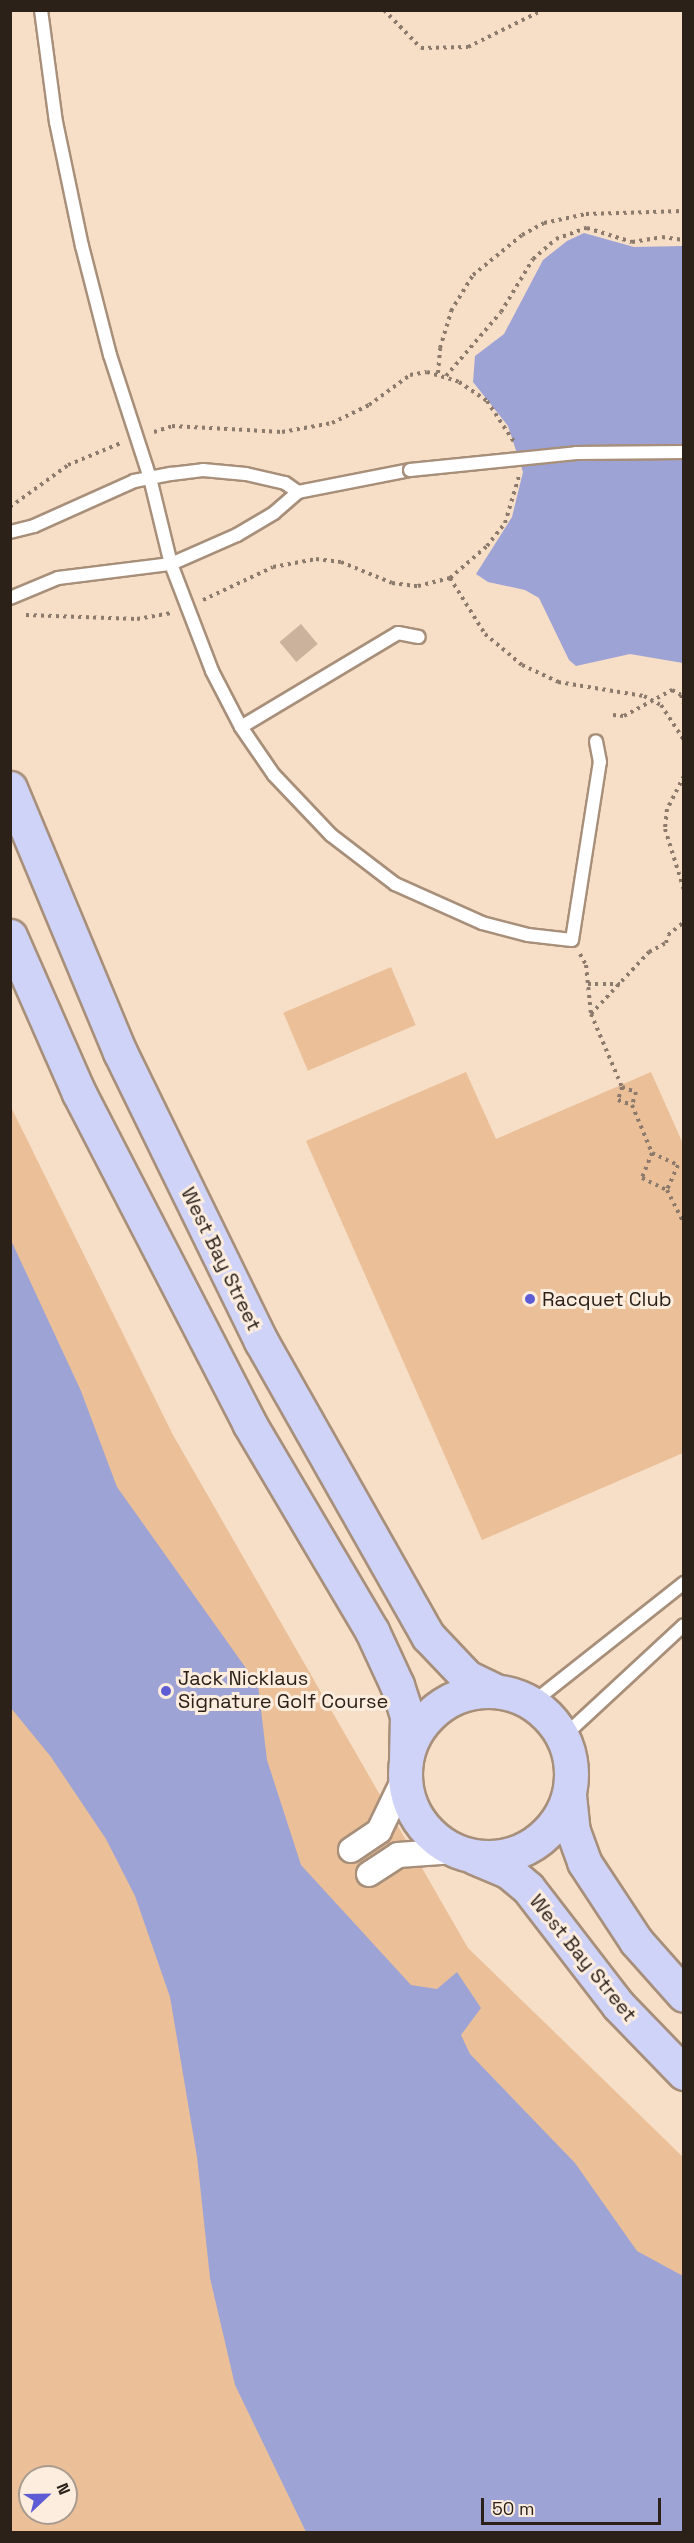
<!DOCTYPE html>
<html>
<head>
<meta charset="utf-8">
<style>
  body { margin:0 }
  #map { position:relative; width:694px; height:2543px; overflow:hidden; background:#f7dec7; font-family:"Space Grotesk",sans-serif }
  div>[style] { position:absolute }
  .green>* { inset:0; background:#ebc098; transform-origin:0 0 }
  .water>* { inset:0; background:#9da3d5 }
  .building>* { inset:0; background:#cab29c; transform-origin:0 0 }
  .path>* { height:4px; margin-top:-2px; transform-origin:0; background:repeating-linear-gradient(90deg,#8c7b6c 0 3px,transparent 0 7.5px) }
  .roads { filter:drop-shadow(2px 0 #a78f7a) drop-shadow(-2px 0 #a78f7a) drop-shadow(0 2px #a78f7a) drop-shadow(0 -2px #a78f7a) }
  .lane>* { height:12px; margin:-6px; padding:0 6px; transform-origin:6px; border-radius:6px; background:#fff }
  .street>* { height:24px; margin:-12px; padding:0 12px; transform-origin:12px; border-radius:12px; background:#fff }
  .primary>* { height:33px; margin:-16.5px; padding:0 16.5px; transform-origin:16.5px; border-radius:16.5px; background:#cfd3f8 }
  .primary>.ring { margin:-16.5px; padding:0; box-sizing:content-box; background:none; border:33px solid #cfd3f8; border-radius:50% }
  .bridges { filter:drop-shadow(2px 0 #a78f7a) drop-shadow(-2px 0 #a78f7a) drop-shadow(0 2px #a78f7a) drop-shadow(0 -2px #a78f7a) }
  .lane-bridge>* { height:12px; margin:-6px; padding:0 6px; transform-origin:6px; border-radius:6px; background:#fff }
  .dots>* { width:16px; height:16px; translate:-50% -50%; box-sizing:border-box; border:3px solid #fdeddf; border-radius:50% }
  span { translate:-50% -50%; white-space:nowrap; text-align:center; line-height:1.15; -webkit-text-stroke:6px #fdeddf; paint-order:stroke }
  .street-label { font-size:20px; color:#2b2119 }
  .poi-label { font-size:20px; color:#2b2119 }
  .left { translate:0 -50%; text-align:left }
  .frame { position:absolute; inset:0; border:12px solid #2b2119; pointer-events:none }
  .north { position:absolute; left:18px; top:2465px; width:60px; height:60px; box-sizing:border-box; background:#fdeddf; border:2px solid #a99b90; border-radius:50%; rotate:68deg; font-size:16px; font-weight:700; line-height:24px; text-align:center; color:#2b2119 }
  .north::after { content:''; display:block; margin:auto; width:21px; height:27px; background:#5e5cd4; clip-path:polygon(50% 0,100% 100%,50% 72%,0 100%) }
  .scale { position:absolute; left:481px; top:2498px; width:180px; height:27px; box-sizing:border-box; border:3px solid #2b2119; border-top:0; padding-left:8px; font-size:18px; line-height:21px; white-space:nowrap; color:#2b2119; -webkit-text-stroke:4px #fdeddf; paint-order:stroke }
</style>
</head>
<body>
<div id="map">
  <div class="green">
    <i style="left:391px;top:967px;width:63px;height:117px;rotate:67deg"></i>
    <i style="clip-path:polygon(466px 1072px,496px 1139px,651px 1072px,684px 1146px,683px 1453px,482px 1540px,306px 1141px)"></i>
    <i style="clip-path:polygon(evenodd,10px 1105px,173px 1435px,468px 1948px,683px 2157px,683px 2532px,11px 2532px,10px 1105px,30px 2477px,66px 2477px,66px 2513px,30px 2513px,30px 2477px)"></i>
  </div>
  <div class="water">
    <i style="clip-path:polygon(584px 233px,634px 247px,683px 246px,683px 663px,630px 654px,576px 666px,569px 660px,539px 598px,525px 590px,488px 582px,476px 574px,512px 517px,523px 472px,508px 426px,473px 382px,475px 356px,504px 334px,543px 260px,567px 241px)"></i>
    <i style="clip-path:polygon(10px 1238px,81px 1391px,117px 1487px,258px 1685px,267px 1760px,301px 1865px,411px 1985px,437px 1989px,457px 1972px,481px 2008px,461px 2035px,470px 2054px,575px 2163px,637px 2251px,683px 2276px,683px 2532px,306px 2532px,235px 2385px,210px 2278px,197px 2157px,170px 1997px,135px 1896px,106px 1839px,51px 1757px,11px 1708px)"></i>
  </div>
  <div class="building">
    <i style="left:301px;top:624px;width:26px;height:28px;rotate:50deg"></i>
  </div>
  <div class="path">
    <i style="left:384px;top:10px;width:53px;rotate:45.8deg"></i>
    <i style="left:421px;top:48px;width:47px;rotate:-1.2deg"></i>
    <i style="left:468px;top:47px;width:84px;rotate:-26.3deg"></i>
    <i style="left:438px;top:373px;width:25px;rotate:-85deg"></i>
    <i style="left:440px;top:348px;width:39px;rotate:-73deg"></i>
    <i style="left:451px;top:311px;width:42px;rotate:-58.6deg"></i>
    <i style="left:473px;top:275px;width:63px;rotate:-39.2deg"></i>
    <i style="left:522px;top:235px;width:25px;rotate:-29deg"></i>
    <i style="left:544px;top:223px;width:43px;rotate:-12.1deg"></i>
    <i style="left:586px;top:214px;width:98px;rotate:-1.8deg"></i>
    <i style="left:446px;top:376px;width:84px;rotate:-49.3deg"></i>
    <i style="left:501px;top:312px;width:62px;rotate:-58.9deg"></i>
    <i style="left:533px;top:259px;width:30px;rotate:-41deg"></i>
    <i style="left:556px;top:239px;width:33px;rotate:-20deg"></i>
    <i style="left:587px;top:228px;width:47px;rotate:17.3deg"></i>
    <i style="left:632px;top:242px;width:30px;rotate:-9deg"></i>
    <i style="left:662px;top:237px;width:22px;rotate:8deg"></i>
    <i style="left:154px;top:432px;width:19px;rotate:-18deg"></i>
    <i style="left:172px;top:426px;width:110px;rotate:3.1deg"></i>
    <i style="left:282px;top:432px;width:51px;rotate:-10.2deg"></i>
    <i style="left:332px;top:423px;width:41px;rotate:-25.9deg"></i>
    <i style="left:369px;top:405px;width:51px;rotate:-36.2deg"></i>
    <i style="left:410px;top:375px;width:17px;rotate:-10deg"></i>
    <i style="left:427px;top:372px;width:34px;rotate:17deg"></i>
    <i style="left:459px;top:382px;width:34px;rotate:34deg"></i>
    <i style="left:487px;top:401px;width:49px;rotate:56.6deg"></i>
    <i style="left:10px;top:507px;width:72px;rotate:-35.9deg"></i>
    <i style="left:68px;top:465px;width:57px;rotate:-22.5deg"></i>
    <i style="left:450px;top:578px;width:66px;rotate:58deg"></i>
    <i style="left:485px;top:634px;width:48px;rotate:40deg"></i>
    <i style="left:522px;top:665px;width:40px;rotate:25deg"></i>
    <i style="left:558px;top:682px;width:87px;rotate:9.2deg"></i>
    <i style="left:644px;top:696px;width:19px;rotate:28deg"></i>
    <i style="left:661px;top:705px;width:42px;rotate:56.7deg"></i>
    <i style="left:203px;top:600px;width:77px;rotate:-25.2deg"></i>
    <i style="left:273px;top:567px;width:44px;rotate:-10.5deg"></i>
    <i style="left:316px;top:559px;width:25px;rotate:7deg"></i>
    <i style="left:341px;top:562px;width:55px;rotate:22.4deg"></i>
    <i style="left:392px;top:583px;width:26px;rotate:7deg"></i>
    <i style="left:418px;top:586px;width:33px;rotate:-14deg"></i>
    <i style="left:450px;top:578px;width:49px;rotate:-40.9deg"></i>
    <i style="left:487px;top:546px;width:29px;rotate:-52deg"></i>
    <i style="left:505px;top:523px;width:49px;rotate:-73.4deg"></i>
    <i style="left:26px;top:615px;width:111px;rotate:2.1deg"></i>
    <i style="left:137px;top:619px;width:35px;rotate:-10deg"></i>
    <i style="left:613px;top:715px;width:11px;rotate:5deg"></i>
    <i style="left:624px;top:716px;width:55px;rotate:-28.4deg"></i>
    <i style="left:672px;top:690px;width:10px;rotate:29deg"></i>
    <i style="left:681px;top:695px;width:9px;rotate:72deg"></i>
    <i style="left:684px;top:776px;width:37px;rotate:117deg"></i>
    <i style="left:667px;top:809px;width:20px;rotate:96deg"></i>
    <i style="left:665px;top:829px;width:64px;rotate:72.7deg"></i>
    <i style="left:580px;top:954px;width:13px;rotate:61deg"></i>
    <i style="left:586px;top:965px;width:49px;rotate:84.2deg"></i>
    <i style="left:591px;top:1014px;width:79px;rotate:67deg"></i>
    <i style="left:622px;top:1087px;width:14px;rotate:107deg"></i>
    <i style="left:618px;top:1100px;width:15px;rotate:20deg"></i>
    <i style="left:588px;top:984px;width:32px"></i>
    <i style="left:591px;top:1014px;width:85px;rotate:-46.9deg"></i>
    <i style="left:649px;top:952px;width:19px;rotate:-28deg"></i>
    <i style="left:666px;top:943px;width:8px;rotate:-76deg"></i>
    <i style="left:668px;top:935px;width:21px;rotate:-39deg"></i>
    <i style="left:622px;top:1087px;width:15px;rotate:20deg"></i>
    <i style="left:636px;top:1092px;width:14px;rotate:107deg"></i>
    <i style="left:632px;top:1105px;width:52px;rotate:67.4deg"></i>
    <i style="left:652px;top:1153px;width:29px;rotate:25deg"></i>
    <i style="left:678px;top:1165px;width:27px;rotate:114deg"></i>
    <i style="left:652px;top:1153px;width:27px;rotate:112deg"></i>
    <i style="left:642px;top:1178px;width:28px;rotate:26deg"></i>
    <i style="left:667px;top:1190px;width:38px;rotate:63deg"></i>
    <i style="left:684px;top:1250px;width:9px;rotate:90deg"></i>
    <i style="left:684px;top:1473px;width:13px;rotate:90deg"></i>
  </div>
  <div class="roads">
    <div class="lane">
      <i style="left:41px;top:10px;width:113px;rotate:82.4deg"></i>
      <i style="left:56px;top:122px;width:127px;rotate:78.2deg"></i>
      <i style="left:82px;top:246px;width:113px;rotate:75.6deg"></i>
      <i style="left:110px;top:355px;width:129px;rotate:72deg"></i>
      <i style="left:150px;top:478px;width:89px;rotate:76.3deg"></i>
      <i style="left:171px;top:564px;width:115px;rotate:69deg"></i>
      <i style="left:212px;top:671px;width:63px;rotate:62.6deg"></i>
      <i style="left:241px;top:727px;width:58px;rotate:55.5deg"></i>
      <i style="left:274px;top:775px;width:83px;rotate:46.5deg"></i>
      <i style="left:331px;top:835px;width:81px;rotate:37.4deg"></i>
      <i style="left:395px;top:884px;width:95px;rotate:24.1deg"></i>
      <i style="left:482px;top:923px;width:48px;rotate:14.6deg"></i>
      <i style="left:528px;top:935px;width:44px;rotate:6.5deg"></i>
      <i style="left:572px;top:940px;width:180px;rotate:-81.1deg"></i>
      <i style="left:600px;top:762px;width:21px;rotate:-101deg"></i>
      <i style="left:10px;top:532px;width:25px;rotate:-14deg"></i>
      <i style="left:34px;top:526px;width:110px;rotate:-24.2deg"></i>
      <i style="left:134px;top:481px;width:38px;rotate:-11deg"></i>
      <i style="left:171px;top:474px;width:32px;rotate:-7deg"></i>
      <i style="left:203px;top:470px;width:43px;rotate:5.3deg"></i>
      <i style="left:246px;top:474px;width:40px;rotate:13deg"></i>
      <i style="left:285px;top:483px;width:16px;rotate:35deg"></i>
      <i style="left:10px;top:598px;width:52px;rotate:-22.6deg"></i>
      <i style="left:58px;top:578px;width:114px;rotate:-7.1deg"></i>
      <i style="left:171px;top:564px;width:72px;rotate:-23.7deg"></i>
      <i style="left:237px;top:535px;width:43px;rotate:-30.7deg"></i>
      <i style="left:274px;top:513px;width:32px;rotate:-41deg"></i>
      <i style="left:298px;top:492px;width:114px;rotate:-11.1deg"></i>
      <i style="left:241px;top:727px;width:183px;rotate:-30.9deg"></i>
      <i style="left:398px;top:633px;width:21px;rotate:11deg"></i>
      <i style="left:532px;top:1703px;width:194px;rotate:-38.3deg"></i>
      <i style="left:563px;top:1737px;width:165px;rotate:-42.8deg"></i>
    </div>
    <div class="street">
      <i style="left:351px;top:1850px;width:34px;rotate:-34deg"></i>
      <i style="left:379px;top:1831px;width:60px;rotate:-64.3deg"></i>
      <i style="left:369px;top:1874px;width:35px;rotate:-33deg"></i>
      <i style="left:398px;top:1855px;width:57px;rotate:-4deg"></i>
    </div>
    <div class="primary">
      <i style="left:10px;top:788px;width:286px;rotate:67.4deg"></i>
      <i style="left:120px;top:1052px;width:322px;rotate:64deg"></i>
      <i style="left:261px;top:1341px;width:339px;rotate:60.5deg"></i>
      <i style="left:428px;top:1636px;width:57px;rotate:46.4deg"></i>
      <i style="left:467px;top:1677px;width:30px;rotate:26deg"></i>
      <i style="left:10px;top:936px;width:171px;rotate:66.3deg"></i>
      <i style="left:79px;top:1093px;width:371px;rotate:62.7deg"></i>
      <i style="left:249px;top:1423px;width:242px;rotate:59.4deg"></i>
      <i style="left:372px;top:1631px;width:60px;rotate:65.2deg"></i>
      <i style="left:397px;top:1685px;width:32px;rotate:72deg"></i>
      <i style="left:407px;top:1715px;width:43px;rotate:91.3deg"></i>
      <i class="ring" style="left:405px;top:1691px;width:133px;height:133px"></i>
      <i style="left:569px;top:1795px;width:36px;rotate:84deg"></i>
      <i style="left:573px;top:1831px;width:33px;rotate:70deg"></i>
      <i style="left:584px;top:1862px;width:95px;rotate:56.6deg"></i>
      <i style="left:636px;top:1941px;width:72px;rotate:48.4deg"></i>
      <i style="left:474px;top:1857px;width:38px;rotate:23deg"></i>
      <i style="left:509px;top:1872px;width:25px;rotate:40deg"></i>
      <i style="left:528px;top:1888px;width:148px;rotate:52.4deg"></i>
      <i style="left:618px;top:2005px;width:95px;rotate:45.9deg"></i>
    </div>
  </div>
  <div class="bridges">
    <div class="lane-bridge">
      <i style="left:410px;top:470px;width:167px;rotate:-5.8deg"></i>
      <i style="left:576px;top:453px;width:108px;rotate:-0.5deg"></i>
    </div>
  </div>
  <div class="dots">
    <i style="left:530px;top:1299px;background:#5e5cd4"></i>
    <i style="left:166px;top:1691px;background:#5e5cd4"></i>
  </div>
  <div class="street-label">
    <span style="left:221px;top:1259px;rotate:64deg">West Bay Street</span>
    <span style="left:583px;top:1958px;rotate:51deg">West Bay Street</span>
  </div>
  <div class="poi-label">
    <span class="left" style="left:542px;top:1299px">Racquet Club</span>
    <span class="left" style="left:178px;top:1690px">Jack Nicklaus<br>Signature Golf Course</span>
  </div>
  <div class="frame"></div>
  <div class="north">N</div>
  <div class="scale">50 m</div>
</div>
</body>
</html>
